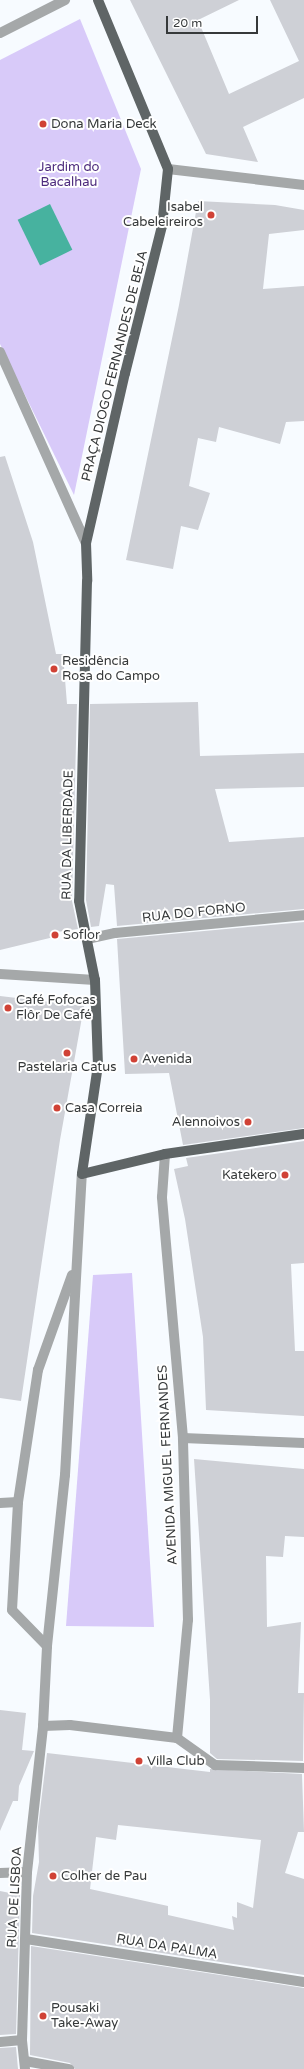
<!DOCTYPE html>
<html>
<head>
<meta charset="utf-8">
<style>
  body { margin:0 }
  #map { position:relative; width:304px; height:2069px; overflow:hidden; background:#f7fbff; font-family:"Varela Round",sans-serif }
  div>[style] { position:absolute }
  .green>* { inset:0; background:#d8caf9 }
  .water>* { inset:0; background:#47b29f; transform-origin:0 0 }
  .building>* { inset:0; background:#ced0d6 }
  .minor>* { height:10px; margin:-5px; padding:0 5px; transform-origin:5px; border-radius:5px; background:#a5a8a9 }
  .major>* { height:10px; margin:-5px; padding:0 5px; transform-origin:5px; border-radius:5px; background:#5f6566 }
  .dots>* { width:11px; height:11px; translate:-50% -50%; box-sizing:border-box; border:2px solid #fff; border-radius:50% }
  span { translate:-50% -50%; white-space:nowrap; text-align:center; line-height:1.15; -webkit-text-stroke:4px #fff; paint-order:stroke }
  .poi-label { font-size:13px; color:#36393a }
  .left { translate:0 -50%; text-align:left }
  .right { translate:-100% -50%; text-align:right }
  .park-label { font-size:13px; color:#4d2b7d }
  .street-label { font-size:13px; color:#36393a }
  .scale { position:absolute; left:166px; top:16px; width:92px; height:18px; box-sizing:border-box; border:2px solid #36393a; border-top:0; padding-left:5px; font-size:12px; line-height:14px; white-space:nowrap; color:#36393a; -webkit-text-stroke:3px #fff; paint-order:stroke }
</style>
</head>
<body>
<div id="map">
  <div class="green">
    <i style="clip-path:polygon(80px 19px,141px 169px,74px 495px,0 344px,0 60px)"></i>
    <i style="clip-path:polygon(132px 1273px,154px 1627px,66px 1626px,93px 1275px)"></i>
  </div>
  <div class="water">
    <i style="left:50px;top:204px;width:51px;height:36px;rotate:64deg"></i>
  </div>
  <div class="building">
    <i style="clip-path:polygon(130px 0,239px 0,198px 20px,229px 94px,299px 61px,270px 0,304px 0,304px 98px,243px 127px,258px 162px,206px 154px)"></i>
    <i style="clip-path:polygon(198px 201px,275px 205px,304px 210px,304px 230px,269px 234px,263px 289px,304px 286px,304px 421px,286px 422px,280px 444px,219px 427px,216px 442px,198px 438px,189px 486px,210px 493px,198px 530px,181px 526px,173px 569px,126px 560px,179px 305px)"></i>
    <i style="clip-path:polygon(5px 456px,33px 542px,56px 654px,63px 654px,67px 704px,77px 704px,72px 901px,78px 929px,57px 932px,58px 936px,0 950px,0 457px)"></i>
    <i style="clip-path:polygon(198px 702px,200px 756px,304px 753px,304px 787px,215px 789px,229px 842px,304px 837px,304px 909px,117px 926px,114px 885px,106px 884px,99px 926px,91px 927px,86px 900px,90px 704px)"></i>
    <i style="clip-path:polygon(304px 922px,304px 1128px,183px 1145px,169px 1073px,125px 1074px,117px 939px)"></i>
    <i style="clip-path:polygon(0 996px,84px 1006px,60px 1140px,21px 1401px,0 1398px)"></i>
    <i style="clip-path:polygon(304px 1141px,304px 1263px,291px 1264px,295px 1351px,304px 1351px,304px 1416px,206px 1410px,203px 1337px,185px 1219px,174px 1169px,188px 1166px,186px 1158px)"></i>
    <i style="clip-path:polygon(194px 1459px,304px 1469px,304px 1537px,285px 1536px,283px 1557px,266px 1556px,267px 1627px,301px 1622px,298px 1693px,304px 1693px,303px 1761px,217px 1759px,210px 1753px,210px 1700px)"></i>
    <i style="clip-path:polygon(0 1710px,26px 1713px,22px 1750px,34px 1751px,19px 1786px,18px 1801px,13px 1801px,0 1831px)"></i>
    <i style="clip-path:polygon(evenodd,47px 1753px,210px 1772px,210px 1769px,302px 1774px,304px 1832px,298px 1832px,285px 1873px,304px 1879px,304px 1975px,32px 1933px,33px 1896px,39px 1862px,38px 1827px,47px 1753px,118px 1825px,261px 1840px,253px 1908px,237px 1902px,237px 1918px,232px 1916px,234px 1930px,168px 1915px,168px 1906px,90px 1889px,96px 1837px,116px 1840px,118px 1825px)"></i>
    <i style="clip-path:polygon(0 1891px,20px 1895px,16px 2034px,0 2035px)"></i>
    <i style="clip-path:polygon(31px 1946px,304px 1988px,304px 2069px,75px 2069px,70px 2063px,30px 2055px)"></i>
    <i style="clip-path:polygon(16px 2047px,18px 2069px,0 2069px,0 2048px)"></i>
  </div>
  <div class="minor">
    <i style="left:0;top:33px;width:73px;rotate:-26.9deg"></i>
    <i style="left:168px;top:169px;width:137px;rotate:6.7deg"></i>
    <i style="left:0;top:352px;width:209px;rotate:65.8deg"></i>
    <i style="left:87px;top:939px;width:29px;rotate:-12deg"></i>
    <i style="left:115px;top:933px;width:190px;rotate:-5.4deg"></i>
    <i style="left:0;top:974px;width:95px;rotate:3.6deg"></i>
    <i style="left:183px;top:1438px;width:121px;rotate:2.4deg"></i>
    <i style="left:0;top:1503px;width:18px;rotate:-3deg"></i>
    <i style="left:47px;top:1646px;width:50px;rotate:-134.2deg"></i>
    <i style="left:12px;top:1610px;width:108px;rotate:-86.8deg"></i>
    <i style="left:18px;top:1502px;width:134px;rotate:-81.4deg"></i>
    <i style="left:38px;top:1370px;width:101px;rotate:-70.3deg"></i>
    <i style="left:43px;top:1726px;width:27px;rotate:-2deg"></i>
    <i style="left:70px;top:1725px;width:108px;rotate:6.9deg"></i>
    <i style="left:177px;top:1738px;width:119px;rotate:-84.7deg"></i>
    <i style="left:188px;top:1620px;width:182px;rotate:-91.6deg"></i>
    <i style="left:183px;top:1438px;width:242px;rotate:-95deg"></i>
    <i style="left:162px;top:1197px;width:43px;rotate:-86deg"></i>
    <i style="left:177px;top:1738px;width:47px;rotate:35.4deg"></i>
    <i style="left:215px;top:1765px;width:89px;rotate:1.9deg"></i>
    <i style="left:0;top:1873px;width:27px;rotate:-2deg"></i>
    <i style="left:26px;top:1939px;width:281px;rotate:8.8deg"></i>
    <i style="left:0;top:2042px;width:22px;rotate:-5deg"></i>
    <i style="left:25px;top:2061px;width:45px;rotate:10.3deg"></i>
    <i style="left:25px;top:2069px;width:29px;rotate:-96deg"></i>
    <i style="left:22px;top:2040px;width:168px;rotate:-88.3deg"></i>
    <i style="left:27px;top:1872px;width:147px;rotate:-83.7deg"></i>
    <i style="left:43px;top:1726px;width:80px;rotate:-87.1deg"></i>
    <i style="left:47px;top:1646px;width:172px;rotate:-84deg"></i>
    <i style="left:65px;top:1475px;width:301px;rotate:-86.8deg"></i>
  </div>
  <div class="major">
    <i style="left:98px;top:0;width:183px;rotate:67.5deg"></i>
    <i style="left:168px;top:169px;width:57px;rotate:96deg"></i>
    <i style="left:162px;top:226px;width:152px;rotate:104.1deg"></i>
    <i style="left:125px;top:373px;width:174px;rotate:102.9deg"></i>
    <i style="left:86px;top:543px;width:38px;rotate:88deg"></i>
    <i style="left:87px;top:581px;width:320px;rotate:91.4deg"></i>
    <i style="left:79px;top:901px;width:81px;rotate:78.6deg"></i>
    <i style="left:95px;top:980px;width:85px;rotate:88deg"></i>
    <i style="left:98px;top:1065px;width:110px;rotate:98.4deg"></i>
    <i style="left:82px;top:1174px;width:85px;rotate:-13.5deg"></i>
    <i style="left:165px;top:1154px;width:140px;rotate:-8.2deg"></i>
  </div>
  <div class="dots">
    <i style="left:43px;top:124px;background:#d04236"></i>
    <i style="left:211px;top:215px;background:#d04236"></i>
    <i style="left:54px;top:669px;background:#d04236"></i>
    <i style="left:55px;top:935px;background:#d04236"></i>
    <i style="left:8px;top:1008px;background:#d04236"></i>
    <i style="left:67px;top:1053px;background:#d04236"></i>
    <i style="left:134px;top:1059px;background:#d04236"></i>
    <i style="left:57px;top:1108px;background:#d04236"></i>
    <i style="left:248px;top:1122px;background:#d04236"></i>
    <i style="left:285px;top:1175px;background:#d04236"></i>
    <i style="left:139px;top:1761px;background:#d04236"></i>
    <i style="left:53px;top:1876px;background:#d04236"></i>
    <i style="left:43px;top:2016px;background:#d04236"></i>
  </div>
  <div class="poi-label">
    <span class="left" style="left:51px;top:124px">Dona Maria Deck</span>
    <span class="right" style="left:203px;top:215px">Isabel<br>Cabeleireiros</span>
    <span class="left" style="left:62px;top:669px">Residência<br>Rosa do Campo</span>
    <span class="left" style="left:63px;top:935px">Soflor</span>
    <span class="left" style="left:16px;top:1008px">Café Fofocas<br>Flôr De Café</span>
    <span class="left" style="left:142px;top:1059px">Avenida</span>
    <span style="left:67px;top:1067px">Pastelaria Catus</span>
    <span class="left" style="left:65px;top:1108px">Casa Correia</span>
    <span class="right" style="left:240px;top:1122px">Alennoivos</span>
    <span class="right" style="left:277px;top:1175px">Katekero</span>
    <span class="left" style="left:147px;top:1761px">Villa Club</span>
    <span class="left" style="left:61px;top:1876px">Colher de Pau</span>
    <span class="left" style="left:51px;top:2016px">Pousaki<br>Take-Away</span>
  </div>
  <div class="park-label">
    <span style="left:69px;top:175px">Jardim do<br>Bacalhau</span>
  </div>
  <div class="street-label">
    <span style="left:115px;top:366px;rotate:-76deg">PRAÇA DIOGO FERNANDES DE BEJA</span>
    <span style="left:68px;top:835px;rotate:-89deg">RUA DA LIBERDADE</span>
    <span style="left:194px;top:913px;rotate:-6deg">RUA DO FORNO</span>
    <span style="left:168px;top:1465px;rotate:-93deg">AVENIDA MIGUEL FERNANDES</span>
    <span style="left:15px;top:1897px;rotate:-87deg">RUA DE LISBOA</span>
    <span style="left:167px;top:1947px;rotate:9deg">RUA DA PALMA</span>
  </div>
  <div class="scale">20 m</div>
</div>
</body>
</html>
